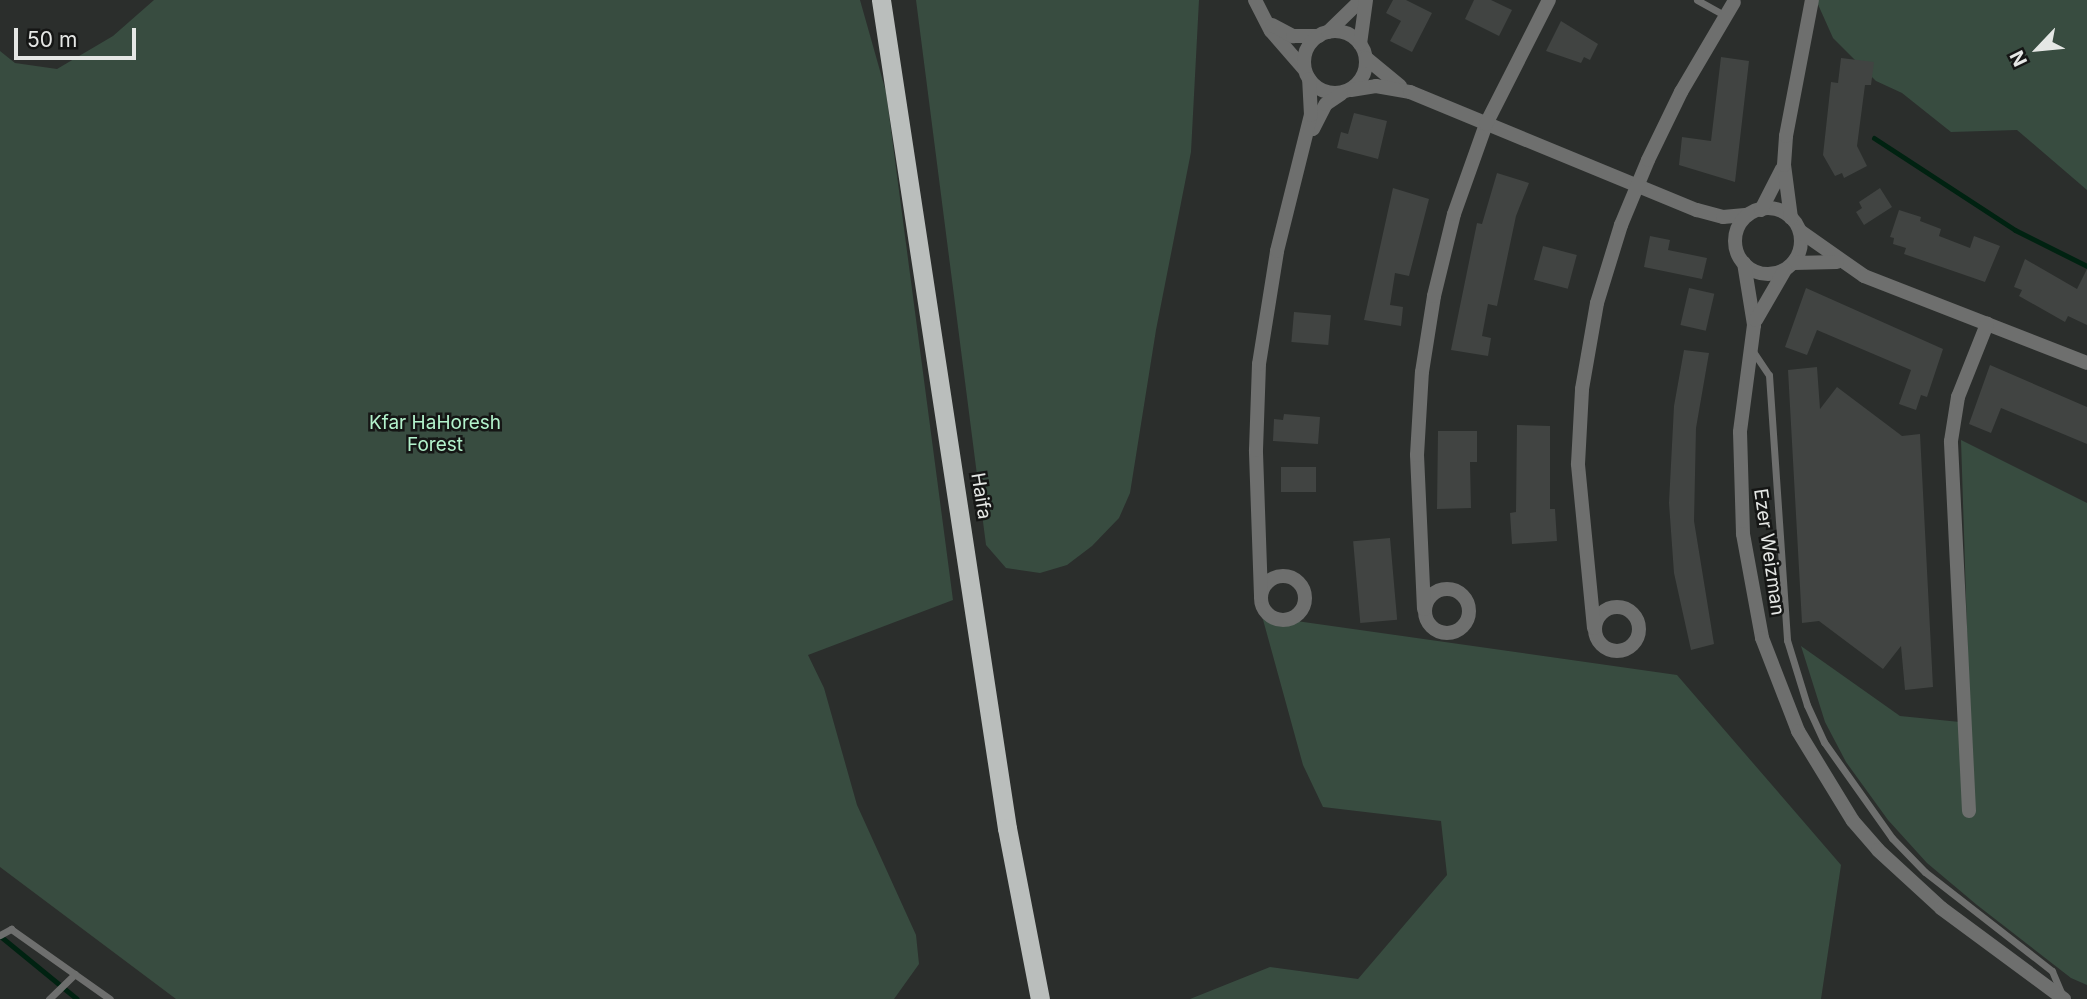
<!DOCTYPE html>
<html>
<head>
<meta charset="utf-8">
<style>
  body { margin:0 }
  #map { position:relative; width:2087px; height:999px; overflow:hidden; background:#2b2e2c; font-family:Inter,sans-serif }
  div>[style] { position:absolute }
  .green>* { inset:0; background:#384c40 }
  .stream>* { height:5px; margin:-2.5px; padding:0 2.5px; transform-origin:2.5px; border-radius:2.5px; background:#021 }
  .building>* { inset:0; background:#414442; transform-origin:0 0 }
  .service>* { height:7px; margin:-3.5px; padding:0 3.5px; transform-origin:3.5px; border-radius:3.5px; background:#6e6f6e }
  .minor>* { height:14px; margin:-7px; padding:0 7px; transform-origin:7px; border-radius:7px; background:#6e6f6e }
  .minor>.ring { margin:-7px; padding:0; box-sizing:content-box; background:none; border:14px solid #6e6f6e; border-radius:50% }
  .trunk>* { height:19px; margin:-9.5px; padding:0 9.5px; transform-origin:9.5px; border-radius:9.5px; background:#babebc }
  span { translate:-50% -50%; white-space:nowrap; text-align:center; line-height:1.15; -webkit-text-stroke:5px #151615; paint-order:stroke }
  .park-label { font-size:19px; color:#b3f2cc }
  .street-label { font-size:19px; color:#e5e7e5 }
  .north { position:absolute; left:2003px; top:14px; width:70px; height:70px; -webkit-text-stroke:5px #151615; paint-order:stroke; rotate:244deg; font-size:19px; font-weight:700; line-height:28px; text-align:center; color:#e5e7e5 }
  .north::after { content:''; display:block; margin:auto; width:24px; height:32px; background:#e5e7e5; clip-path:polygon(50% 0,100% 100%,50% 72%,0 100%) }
  .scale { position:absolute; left:14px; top:28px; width:122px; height:32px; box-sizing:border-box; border:4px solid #e5e7e5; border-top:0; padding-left:9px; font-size:21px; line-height:24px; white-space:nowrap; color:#e5e7e5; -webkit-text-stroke:5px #151615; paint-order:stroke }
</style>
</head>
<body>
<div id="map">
  <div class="green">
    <i style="clip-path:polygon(154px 0,860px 0,886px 92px,953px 600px,808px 655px,824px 688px,857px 805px,916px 935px,919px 964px,894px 999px,176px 999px,0 867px,0 51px,15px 63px,57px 69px,113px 36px)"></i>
    <i style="clip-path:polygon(916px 0,1199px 0,1191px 152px,1156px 330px,1130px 493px,1119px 518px,1092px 546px,1067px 565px,1040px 573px,1006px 568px,986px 545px)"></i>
    <i style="clip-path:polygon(1816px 0,2087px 0,2087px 190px,2017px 130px,1951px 132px,1902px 93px,1876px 81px,1833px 38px)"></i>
    <i style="clip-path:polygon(1961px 440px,2087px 503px,2087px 985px,2071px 978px,1977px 905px,1927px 863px,1888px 820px,1846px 762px,1825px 722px,1801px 646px,1900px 716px,1970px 723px)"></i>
    <i style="clip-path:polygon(1262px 616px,1677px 675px,1841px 865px,1821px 999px,1190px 999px,1270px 967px,1358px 979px,1447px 875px,1441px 821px,1323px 807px,1303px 765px)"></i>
  </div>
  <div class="stream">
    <i style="left:1874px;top:138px;width:168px;rotate:33.1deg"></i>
    <i style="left:2015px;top:230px;width:80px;rotate:26.6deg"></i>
    <i style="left:0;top:936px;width:99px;rotate:39.3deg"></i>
  </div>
  <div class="building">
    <i style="clip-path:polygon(1393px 0,1406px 0,1432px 13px,1412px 52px,1390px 41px,1401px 21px,1386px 13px)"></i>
    <i style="clip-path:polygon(1474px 0,1491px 0,1512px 10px,1499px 36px,1465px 19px)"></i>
    <i style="clip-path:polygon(1561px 21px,1598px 44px,1590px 60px,1584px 57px,1581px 63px,1546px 51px)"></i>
    <i style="clip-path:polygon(1721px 57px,1749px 61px,1735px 182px,1679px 165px,1682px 137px,1711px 141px)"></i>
    <i style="clip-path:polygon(1841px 58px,1874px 62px,1871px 85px,1865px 85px,1857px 146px,1867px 166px,1844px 178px,1842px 173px,1835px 176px,1823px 155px,1831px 82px,1838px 83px)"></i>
    <i style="clip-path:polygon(1354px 113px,1387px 121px,1378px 159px,1337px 148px,1341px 132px,1348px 134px)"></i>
    <i style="clip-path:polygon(1497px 173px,1529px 183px,1516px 216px,1497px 306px,1488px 304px,1482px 336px,1491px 338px,1488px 356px,1451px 350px,1477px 223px,1482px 224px)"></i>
    <i style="clip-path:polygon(1393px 188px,1429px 199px,1409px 276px,1395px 273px,1390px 305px,1403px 307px,1401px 326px,1364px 320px)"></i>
    <i style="clip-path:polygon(1880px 188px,1892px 207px,1864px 225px,1856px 212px,1862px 208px,1859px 202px)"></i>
    <i style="clip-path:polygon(1899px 210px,1921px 217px,1920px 221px,1941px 229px,1939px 236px,1970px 248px,1974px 236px,2000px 246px,1985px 282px,1904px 254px,1906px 248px,1893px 244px,1894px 238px,1890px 237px)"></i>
    <i style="clip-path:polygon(1650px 236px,1670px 240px,1668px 250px,1707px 258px,1702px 279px,1644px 267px)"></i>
    <i style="left:1543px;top:246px;width:35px;height:35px;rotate:15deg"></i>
    <i style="clip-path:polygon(2025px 259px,2077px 289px,2087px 269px,2087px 325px,2068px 316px,2065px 322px,2019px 296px,2022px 290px,2014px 287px)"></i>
    <i style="left:1689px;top:288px;width:26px;height:38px;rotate:13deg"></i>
    <i style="clip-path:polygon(1806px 288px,1943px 349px,1927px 397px,1921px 395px,1916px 410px,1899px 404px,1911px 370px,1817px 330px,1807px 355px,1785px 347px)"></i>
    <i style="left:1294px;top:312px;width:37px;height:30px;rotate:5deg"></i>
    <i style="clip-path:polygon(1684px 350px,1709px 353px,1696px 428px,1694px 521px,1714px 644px,1691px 650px,1674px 573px,1669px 503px,1674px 406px)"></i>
    <i style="clip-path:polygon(1990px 365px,2087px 407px,2087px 444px,2001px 408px,1991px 433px,1969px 424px)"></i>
    <i style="clip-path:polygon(1817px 367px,1820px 409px,1837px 387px,1902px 436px,1920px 434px,1933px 687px,1905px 690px,1901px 646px,1883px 669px,1819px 621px,1802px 623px,1788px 370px)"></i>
    <i style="clip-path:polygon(1284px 414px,1320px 417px,1318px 444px,1273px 441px,1274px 419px,1283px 420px)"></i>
    <i style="clip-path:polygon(1517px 425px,1550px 426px,1550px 509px,1555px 509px,1557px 541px,1512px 544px,1510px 513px,1516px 512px)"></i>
    <i style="clip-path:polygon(1438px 431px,1477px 431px,1477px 462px,1470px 462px,1471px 508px,1437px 509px)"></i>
    <i style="left:1281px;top:467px;width:35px;height:25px"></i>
    <i style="left:1390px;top:538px;width:82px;height:37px;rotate:85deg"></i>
  </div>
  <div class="service">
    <i style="left:1697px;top:0;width:33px;rotate:29deg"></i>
    <i style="left:1752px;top:350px;width:30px;rotate:56deg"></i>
    <i style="left:1769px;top:375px;width:266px;rotate:86.1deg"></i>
    <i style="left:1787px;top:640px;width:68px;rotate:72.9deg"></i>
    <i style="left:1807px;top:705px;width:41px;rotate:65.3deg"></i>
    <i style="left:1824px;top:742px;width:118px;rotate:54.7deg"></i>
    <i style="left:1892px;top:838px;width:47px;rotate:45.9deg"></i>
    <i style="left:1925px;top:872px;width:161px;rotate:37.9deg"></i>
    <i style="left:2052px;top:971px;width:25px;rotate:67deg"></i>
    <i style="left:0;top:935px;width:13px;rotate:-29deg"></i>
    <i style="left:11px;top:929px;width:121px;rotate:35.3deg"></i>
    <i style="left:49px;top:999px;width:36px;rotate:-44deg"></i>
  </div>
  <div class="minor">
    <i style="left:1255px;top:0;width:35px;rotate:63deg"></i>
    <i style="left:1271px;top:31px;width:50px;rotate:49deg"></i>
    <i style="left:1272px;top:25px;width:24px;rotate:28deg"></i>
    <i style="left:1293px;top:36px;width:26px"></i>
    <i class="ring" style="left:1304px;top:31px;width:48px;height:48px"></i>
    <i style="left:1328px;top:32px;width:46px;rotate:-44.1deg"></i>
    <i style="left:1360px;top:44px;width:44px;rotate:-82.2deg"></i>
    <i style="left:1366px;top:58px;width:44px;rotate:39.5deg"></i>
    <i style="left:1351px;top:90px;width:25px;rotate:-9deg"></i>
    <i style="left:1376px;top:86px;width:35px;rotate:10deg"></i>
    <i style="left:1410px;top:92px;width:310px;rotate:22.4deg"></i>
    <i style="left:1697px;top:210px;width:27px;rotate:15deg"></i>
    <i style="left:1723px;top:217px;width:25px;rotate:-5deg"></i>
    <i style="left:1313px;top:129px;width:28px;rotate:-63deg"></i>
    <i style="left:1326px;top:104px;width:18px;rotate:-34deg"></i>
    <i class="ring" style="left:1735px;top:208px;width:52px;height:52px"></i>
    <i style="left:1761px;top:210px;width:46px;rotate:-62.9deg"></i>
    <i style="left:1791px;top:218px;width:53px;rotate:-97.5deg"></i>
    <i style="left:1784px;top:165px;width:29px;rotate:-86deg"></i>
    <i style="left:1786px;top:136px;width:138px;rotate:-79.2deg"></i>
    <i style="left:1800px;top:231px;width:78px;rotate:35.1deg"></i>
    <i style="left:1864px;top:276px;width:239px;rotate:21.3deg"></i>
    <i style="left:1744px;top:263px;width:63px;rotate:80.8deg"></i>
    <i style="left:1754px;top:325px;width:108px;rotate:97.5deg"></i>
    <i style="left:1740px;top:432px;width:102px;rotate:88.3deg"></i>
    <i style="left:1743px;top:534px;width:106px;rotate:79.6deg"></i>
    <i style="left:1762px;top:638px;width:100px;rotate:68.8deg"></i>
    <i style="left:1798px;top:731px;width:105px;rotate:58.6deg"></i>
    <i style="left:1853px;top:821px;width:38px;rotate:49deg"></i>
    <i style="left:1878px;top:850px;width:86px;rotate:42.6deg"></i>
    <i style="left:1941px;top:908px;width:153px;rotate:36.5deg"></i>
    <i style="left:1794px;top:263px;width:43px;rotate:-1.3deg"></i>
    <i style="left:1756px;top:320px;width:58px;rotate:-59.9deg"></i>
    <i class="ring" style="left:1261px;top:576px;width:30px;height:30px"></i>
    <i class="ring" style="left:1425px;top:589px;width:30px;height:30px"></i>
    <i style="left:1261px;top:596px;width:146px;rotate:-92deg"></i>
    <i style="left:1256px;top:450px;width:86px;rotate:-88deg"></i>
    <i style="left:1259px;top:364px;width:114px;rotate:-80.9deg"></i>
    <i style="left:1277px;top:251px;width:140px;rotate:-76deg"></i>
    <i style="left:1311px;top:115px;width:36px;rotate:-93deg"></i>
    <i class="ring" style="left:1595px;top:607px;width:30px;height:30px"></i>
    <i style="left:1424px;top:609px;width:154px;rotate:-92.6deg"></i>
    <i style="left:1417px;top:455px;width:83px;rotate:-86.6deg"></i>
    <i style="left:1422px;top:372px;width:77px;rotate:-81deg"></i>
    <i style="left:1434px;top:296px;width:84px;rotate:-76.3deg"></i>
    <i style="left:1454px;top:214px;width:96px;rotate:-70.4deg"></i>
    <i style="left:1486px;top:124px;width:139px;rotate:-63.1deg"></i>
    <i style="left:1594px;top:628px;width:165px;rotate:-95.6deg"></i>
    <i style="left:1578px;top:464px;width:75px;rotate:-86.9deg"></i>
    <i style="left:1582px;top:389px;width:87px;rotate:-80.1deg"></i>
    <i style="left:1597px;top:303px;width:82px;rotate:-72.9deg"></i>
    <i style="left:1621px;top:225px;width:70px;rotate:-67.4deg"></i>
    <i style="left:1648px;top:160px;width:76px;rotate:-64.1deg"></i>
    <i style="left:1681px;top:92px;width:104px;rotate:-59.5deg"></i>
    <i style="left:1969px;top:811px;width:370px;rotate:-92.8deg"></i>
    <i style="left:1951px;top:441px;width:45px;rotate:-81deg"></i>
    <i style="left:1958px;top:397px;width:79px;rotate:-68.3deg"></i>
  </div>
  <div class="trunk">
    <i style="left:881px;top:0;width:838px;rotate:81.35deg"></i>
    <i style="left:1007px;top:828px;width:174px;rotate:79.1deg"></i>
  </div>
  <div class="park-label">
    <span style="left:435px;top:434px">Kfar HaHoresh<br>Forest</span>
  </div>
  <div class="street-label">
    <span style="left:981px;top:496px;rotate:81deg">Haifa</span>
    <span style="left:1769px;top:552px;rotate:82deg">Ezer Weizman</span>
  </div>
  <div class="north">N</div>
  <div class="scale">50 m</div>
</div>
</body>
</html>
